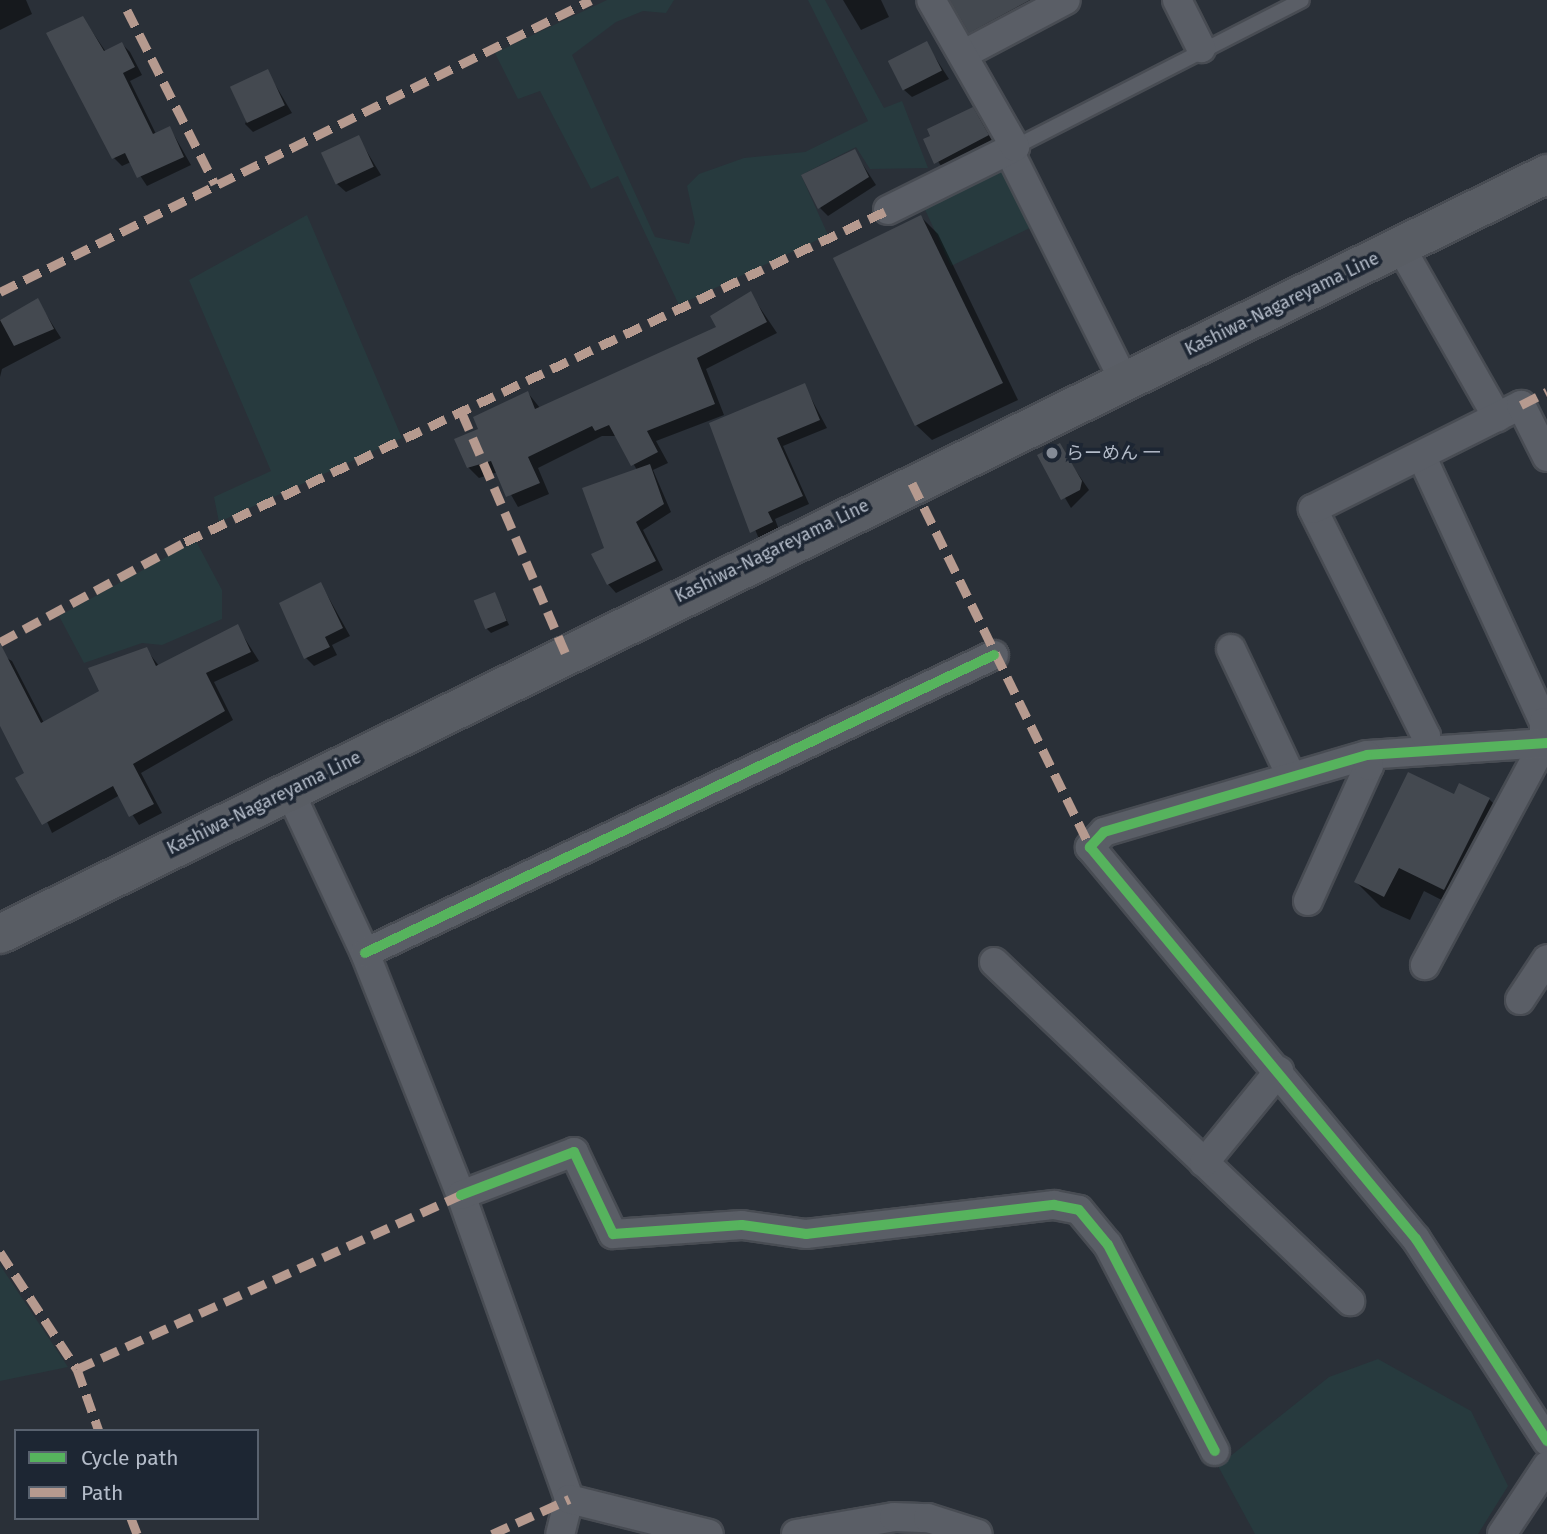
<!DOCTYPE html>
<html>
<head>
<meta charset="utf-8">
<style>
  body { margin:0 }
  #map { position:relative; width:1547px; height:1534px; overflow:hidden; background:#2a3038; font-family:"Fira Sans","Noto Sans JP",sans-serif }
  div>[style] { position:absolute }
  .green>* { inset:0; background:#273a3e }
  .shadow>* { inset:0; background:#0007 }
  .building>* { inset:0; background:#444950; transform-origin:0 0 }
  .roads { filter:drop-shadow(2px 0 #484c53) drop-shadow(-2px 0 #484c53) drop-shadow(0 2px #484c53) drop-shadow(0 -2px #484c53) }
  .service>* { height:14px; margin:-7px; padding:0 7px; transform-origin:7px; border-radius:7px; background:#5a5e66 }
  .minor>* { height:28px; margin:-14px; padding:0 14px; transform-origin:14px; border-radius:14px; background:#5a5e66 }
  .secondary>* { height:38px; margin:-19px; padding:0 19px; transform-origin:19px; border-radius:19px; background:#595d64 }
  .quiet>* { height:9px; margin-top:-4.5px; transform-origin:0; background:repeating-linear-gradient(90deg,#b69a8f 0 18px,transparent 0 27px) }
  .cycleway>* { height:10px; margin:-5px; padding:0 5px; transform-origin:5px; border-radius:5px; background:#56b35d }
  .dots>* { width:19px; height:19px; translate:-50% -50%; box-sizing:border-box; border:4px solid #1d2633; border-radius:50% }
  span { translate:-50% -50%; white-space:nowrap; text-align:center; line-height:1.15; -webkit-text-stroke:7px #1d2633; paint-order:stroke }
  .street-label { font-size:18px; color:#b4bcc9 }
  .poi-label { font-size:18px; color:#b4bcc9 }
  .left { translate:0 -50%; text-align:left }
  .legend { position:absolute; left:14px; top:1429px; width:245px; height:91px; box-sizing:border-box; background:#1d2633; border:2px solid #59626f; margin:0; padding:9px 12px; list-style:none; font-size:21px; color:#b4bcc9 }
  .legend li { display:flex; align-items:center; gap:14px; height:35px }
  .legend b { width:35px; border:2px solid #59626f }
</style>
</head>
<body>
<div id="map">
  <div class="green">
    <i style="clip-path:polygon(607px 0,674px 0,666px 13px,643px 11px,616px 22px,572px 55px,655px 237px,689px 244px,695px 223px,687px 186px,699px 174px,744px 158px,805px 152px,868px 121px,808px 0,825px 0,884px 108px,902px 101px,928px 168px,870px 169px,856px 147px,801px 175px,828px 235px,679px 305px,618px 176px,591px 189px,540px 91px,518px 99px,495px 53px)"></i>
    <i style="clip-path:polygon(994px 167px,1008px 172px,1034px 226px,951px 266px,922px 203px)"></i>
    <i style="clip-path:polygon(307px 215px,402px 438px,219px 522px,214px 497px,271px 471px,189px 280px)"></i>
    <i style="clip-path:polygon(196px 541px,222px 590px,222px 619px,162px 645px,142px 643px,84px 663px,59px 616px)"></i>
    <i style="clip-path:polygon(0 1265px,68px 1367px,0 1381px)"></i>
    <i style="clip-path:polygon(1378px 1359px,1471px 1411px,1508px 1486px,1478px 1534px,1255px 1534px,1218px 1466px,1329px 1377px)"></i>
  </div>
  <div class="shadow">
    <i style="clip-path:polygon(0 0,26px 0,32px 14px,0 30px)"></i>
    <i style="clip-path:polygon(843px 0,881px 0,889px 17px,861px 30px)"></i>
    <i style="clip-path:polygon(951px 0,1060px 0,980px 41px)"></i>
    <i style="clip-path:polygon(83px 18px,106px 52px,122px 44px,130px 52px,142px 75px,130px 81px,156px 134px,170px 128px,191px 165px,147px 186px,131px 162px,122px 166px,114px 158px)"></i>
    <i style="clip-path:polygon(926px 43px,949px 79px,912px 97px,903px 89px)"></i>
    <i style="clip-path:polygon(267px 71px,292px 113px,253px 132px,245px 124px)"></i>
    <i style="clip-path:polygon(973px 109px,996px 143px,944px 171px,925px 140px)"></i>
    <i style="clip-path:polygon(358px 137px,381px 175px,346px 192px,337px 184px)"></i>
    <i style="clip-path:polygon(854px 151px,876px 185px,828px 216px,820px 208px)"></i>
    <i style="clip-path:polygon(921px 217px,938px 234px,1018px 400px,932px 440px,915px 424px)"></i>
    <i style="clip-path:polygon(750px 293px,777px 333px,706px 369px,724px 415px,656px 441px,668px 463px,653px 470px,671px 512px,643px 530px,663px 570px,616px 593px,608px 584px,606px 549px,637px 470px,617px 436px,602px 436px,538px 468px,549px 494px,518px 507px,498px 472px,479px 478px,468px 467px,480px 430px,528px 393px,540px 408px,718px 328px)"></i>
    <i style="clip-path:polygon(37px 300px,61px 338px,2px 369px,0 377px,0 320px)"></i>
    <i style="clip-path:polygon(804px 385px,827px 428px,783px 446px,809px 504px,775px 519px,779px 530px,759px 539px,711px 424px)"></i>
    <i style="clip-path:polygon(1059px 446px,1089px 490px,1071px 508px,1040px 456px)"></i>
    <i style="clip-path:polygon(321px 584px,350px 636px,332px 645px,337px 655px,314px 666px,306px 658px)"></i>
    <i style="clip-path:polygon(495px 594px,509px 625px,491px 633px,487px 629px)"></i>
    <i style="clip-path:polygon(237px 626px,259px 661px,214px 682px,233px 720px,141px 773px,162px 813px,139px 825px,120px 795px,52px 833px,0 714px,0 654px,12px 661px,44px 723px,101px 691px,146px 649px,159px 666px)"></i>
    <i style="clip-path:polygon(1454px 797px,1489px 799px,1514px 824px,1469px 914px,1424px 891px,1410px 920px,1381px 907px,1356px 882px)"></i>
  </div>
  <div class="building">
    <i style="clip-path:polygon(950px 0,1030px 0,969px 33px)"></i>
    <i style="clip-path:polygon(83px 16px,104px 51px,122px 42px,135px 67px,123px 73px,153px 134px,170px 126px,184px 157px,137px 178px,125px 153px,112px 159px,46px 33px)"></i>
    <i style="left:927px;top:41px;width:33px;height:44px;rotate:63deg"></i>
    <i style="left:268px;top:69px;width:40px;height:42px;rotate:65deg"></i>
    <i style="clip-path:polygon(973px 107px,989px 135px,934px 164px,923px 139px,930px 136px,927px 129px)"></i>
    <i style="left:359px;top:135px;width:35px;height:42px;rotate:65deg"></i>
    <i style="clip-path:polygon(855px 149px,869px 177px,818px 209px,801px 175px)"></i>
    <i style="left:921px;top:215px;width:187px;height:98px;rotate:64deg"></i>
    <i style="clip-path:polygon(751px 291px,767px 322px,697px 358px,715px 404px,647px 431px,658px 452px,631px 466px,609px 425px,595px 431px,592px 426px,528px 457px,540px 483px,506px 497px,491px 461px,467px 468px,454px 439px,478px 429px,473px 417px,528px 391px,535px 409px,716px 327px,710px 316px)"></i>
    <i style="clip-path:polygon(38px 298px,54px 329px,14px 346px,0 320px)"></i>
    <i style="clip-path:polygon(805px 383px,820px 420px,777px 438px,803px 496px,768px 512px,773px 522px,750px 533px,709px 423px)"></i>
    <i style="clip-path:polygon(1060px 443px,1082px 481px,1080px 490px,1061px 500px,1037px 455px)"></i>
    <i style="clip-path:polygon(650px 464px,664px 504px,636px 522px,656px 561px,607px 585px,591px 554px,604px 548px,582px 488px)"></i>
    <i style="clip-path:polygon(321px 582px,343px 628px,325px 637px,330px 647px,304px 659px,279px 603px)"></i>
    <i style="left:495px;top:592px;width:31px;height:23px;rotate:68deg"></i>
    <i style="clip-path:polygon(238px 624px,251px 652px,206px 673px,225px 711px,133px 764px,154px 804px,129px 817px,113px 786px,42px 825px,15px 778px,24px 773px,0 726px,0 643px,41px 723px,99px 691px,88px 668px,147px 647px,156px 666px)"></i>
    <i style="clip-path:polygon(1408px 772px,1454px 794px,1459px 783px,1490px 798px,1444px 890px,1399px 868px,1384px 897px,1354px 882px)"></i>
  </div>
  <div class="roads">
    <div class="service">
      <i style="left:1015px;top:147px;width:322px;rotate:-27.1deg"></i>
    </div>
    <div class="minor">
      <i style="left:1177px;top:0;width:54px;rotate:63.4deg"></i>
      <i style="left:964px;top:54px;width:115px;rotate:-27.9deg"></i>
      <i style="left:1009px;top:151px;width:257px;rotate:63.4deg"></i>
      <i style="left:888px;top:210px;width:142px;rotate:-26.4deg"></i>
      <i style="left:1015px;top:147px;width:169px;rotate:-119.7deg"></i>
      <i style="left:1400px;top:246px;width:197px;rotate:60.4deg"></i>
      <i style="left:1422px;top:457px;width:292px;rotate:65.3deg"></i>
      <i style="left:1544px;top:722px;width:21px;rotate:90deg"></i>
      <i style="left:1544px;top:743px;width:252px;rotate:118.2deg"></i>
      <i style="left:1231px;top:649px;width:138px;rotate:64.7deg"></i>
      <i style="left:1547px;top:743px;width:180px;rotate:176.2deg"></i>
      <i style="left:1367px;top:755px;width:274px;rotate:163.7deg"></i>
      <i style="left:1104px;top:832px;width:21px;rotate:133deg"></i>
      <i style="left:1090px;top:847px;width:510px;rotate:50.25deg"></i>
      <i style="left:1416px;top:1239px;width:241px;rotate:57deg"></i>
      <i style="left:1426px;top:750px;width:14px;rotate:-90deg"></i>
      <i style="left:1426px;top:736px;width:254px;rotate:-116.5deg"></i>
      <i style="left:1313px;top:509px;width:233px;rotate:-26.6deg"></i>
      <i style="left:1521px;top:405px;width:58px;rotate:63.4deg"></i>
      <i style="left:289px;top:790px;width:180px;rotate:65deg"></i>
      <i style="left:365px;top:953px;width:260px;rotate:68.4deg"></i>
      <i style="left:461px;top:1195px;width:323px;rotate:70.4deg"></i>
      <i style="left:569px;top:1499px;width:36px;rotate:104deg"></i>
      <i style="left:1308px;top:901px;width:148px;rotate:-65.7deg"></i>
      <i style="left:1369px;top:766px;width:11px;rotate:-100deg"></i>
      <i style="left:365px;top:953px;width:696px;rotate:-25.35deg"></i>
      <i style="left:994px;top:962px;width:492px;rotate:43.6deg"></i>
      <i style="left:1520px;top:1000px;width:49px;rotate:-56.6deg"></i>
      <i style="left:1204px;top:1163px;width:119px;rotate:-50.8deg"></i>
      <i style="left:461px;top:1195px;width:121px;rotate:-20.8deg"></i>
      <i style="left:574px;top:1152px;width:91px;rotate:64.6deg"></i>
      <i style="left:613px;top:1234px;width:129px;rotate:-4deg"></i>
      <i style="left:742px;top:1225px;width:65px;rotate:8deg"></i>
      <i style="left:806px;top:1234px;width:250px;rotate:-6.7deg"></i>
      <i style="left:1054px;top:1205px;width:25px;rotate:11deg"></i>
      <i style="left:1079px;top:1210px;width:45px;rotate:50.4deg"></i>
      <i style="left:1108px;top:1245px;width:232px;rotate:62.6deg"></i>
      <i style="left:569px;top:1499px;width:144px;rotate:14deg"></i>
      <i style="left:796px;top:1534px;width:99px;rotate:-9.8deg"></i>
      <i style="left:894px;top:1517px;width:34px;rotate:2deg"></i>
      <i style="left:928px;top:1518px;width:52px;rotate:17.7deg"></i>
      <i style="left:1502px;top:1534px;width:82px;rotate:-56.5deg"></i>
    </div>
    <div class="secondary">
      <i style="left:0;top:934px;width:1724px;rotate:-26.16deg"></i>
    </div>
  </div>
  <div class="quiet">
    <i style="left:127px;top:10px;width:195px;rotate:63.2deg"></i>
    <i style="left:0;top:292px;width:659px;rotate:-26.29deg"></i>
    <i style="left:1521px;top:405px;width:29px;rotate:-27deg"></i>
    <i style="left:462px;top:413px;width:262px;rotate:66.7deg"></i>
    <i style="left:912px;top:483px;width:405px;rotate:63.9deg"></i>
    <i style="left:0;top:642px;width:210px;rotate:-28.4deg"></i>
    <i style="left:185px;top:542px;width:777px;rotate:-25.28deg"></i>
    <i style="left:0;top:1252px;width:140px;rotate:56.7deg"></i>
    <i style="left:77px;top:1369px;width:66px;rotate:70.5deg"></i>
    <i style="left:77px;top:1369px;width:422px;rotate:-24.4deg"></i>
    <i style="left:131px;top:1518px;width:17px;rotate:69deg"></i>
    <i style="left:492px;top:1534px;width:85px;rotate:-24.4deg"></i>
  </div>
  <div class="cycleway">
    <i style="left:1547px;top:743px;width:180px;rotate:176.2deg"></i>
    <i style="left:1367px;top:755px;width:274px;rotate:163.7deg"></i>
    <i style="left:1104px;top:832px;width:21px;rotate:133deg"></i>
    <i style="left:1090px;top:847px;width:510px;rotate:50.25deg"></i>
    <i style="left:1416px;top:1239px;width:241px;rotate:57deg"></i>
    <i style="left:365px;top:953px;width:696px;rotate:-25.35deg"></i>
    <i style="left:461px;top:1195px;width:121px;rotate:-20.8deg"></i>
    <i style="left:574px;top:1152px;width:91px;rotate:64.6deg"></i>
    <i style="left:613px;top:1234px;width:129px;rotate:-4deg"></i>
    <i style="left:742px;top:1225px;width:65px;rotate:8deg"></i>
    <i style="left:806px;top:1234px;width:250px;rotate:-6.7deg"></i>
    <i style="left:1054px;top:1205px;width:25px;rotate:11deg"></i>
    <i style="left:1079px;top:1210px;width:45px;rotate:50.4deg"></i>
    <i style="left:1108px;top:1245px;width:232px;rotate:62.6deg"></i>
  </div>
  <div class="dots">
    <i style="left:1052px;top:453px;background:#848b96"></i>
  </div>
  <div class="street-label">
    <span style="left:1282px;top:304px;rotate:-26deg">Kashiwa-Nagareyama Line</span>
    <span style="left:772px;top:551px;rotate:-26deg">Kashiwa-Nagareyama Line</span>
    <span style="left:264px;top:803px;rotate:-26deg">Kashiwa-Nagareyama Line</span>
  </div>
  <div class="poi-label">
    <span class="left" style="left:1066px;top:453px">らーめん 一</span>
  </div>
  <ul class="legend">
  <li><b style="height:9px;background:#56b35d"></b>Cycle path</li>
  <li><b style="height:9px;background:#b69a8f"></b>Path</li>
  </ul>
</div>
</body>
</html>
